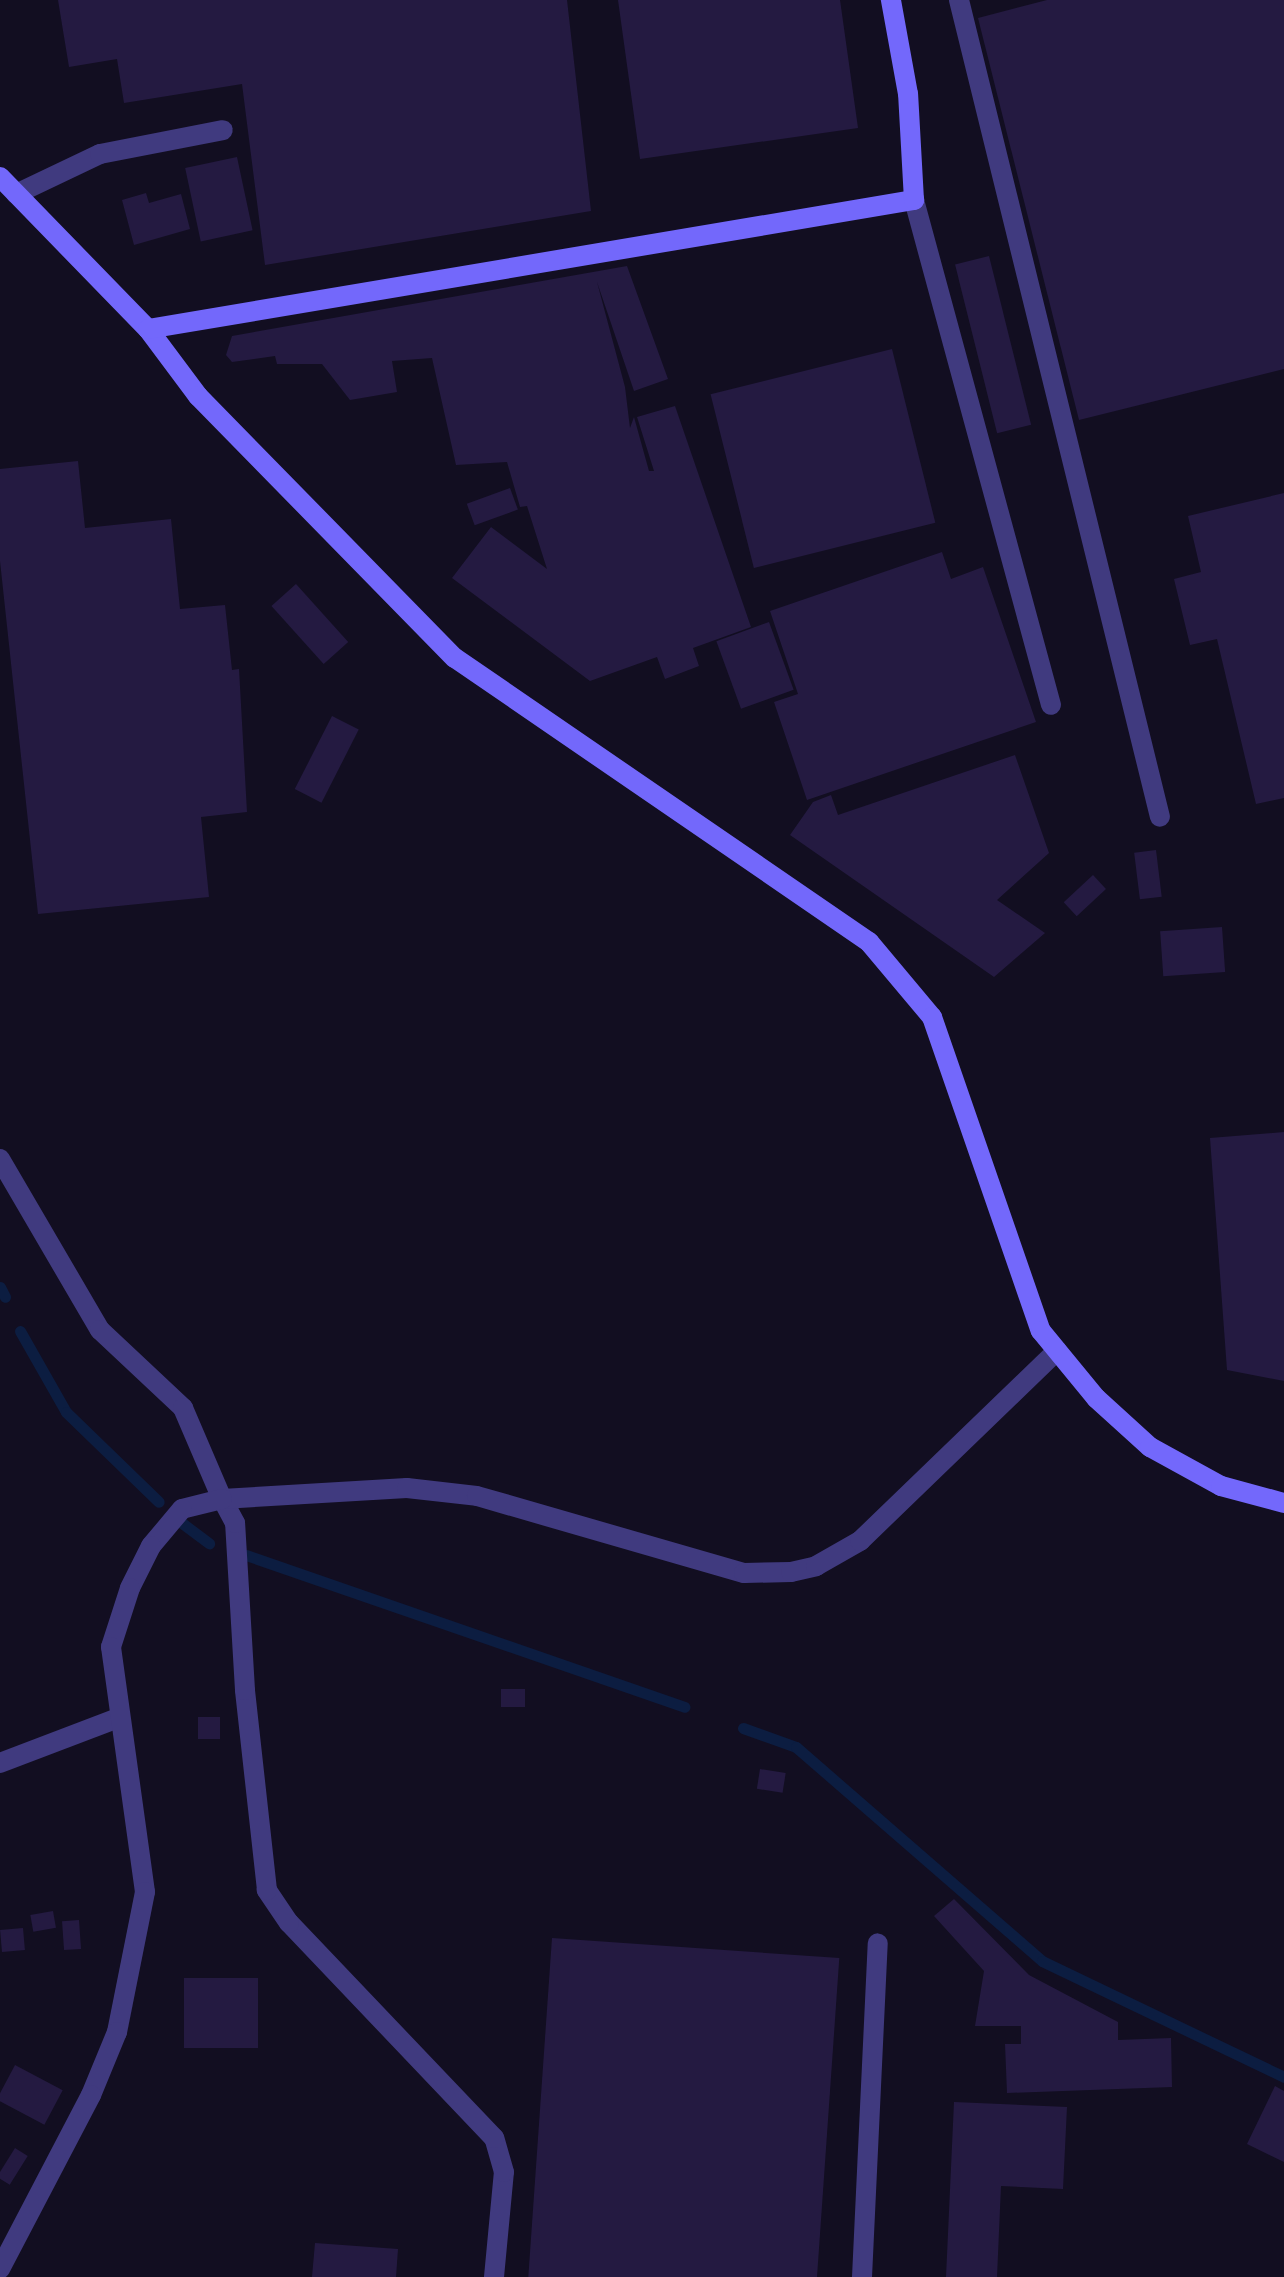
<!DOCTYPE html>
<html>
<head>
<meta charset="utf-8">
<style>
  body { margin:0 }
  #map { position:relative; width:1284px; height:2277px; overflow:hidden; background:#120e21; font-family:Inter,sans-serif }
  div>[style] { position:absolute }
  .stream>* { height:11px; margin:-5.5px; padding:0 5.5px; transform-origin:5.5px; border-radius:5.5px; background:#0c1d41 }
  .building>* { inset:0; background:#241a41; transform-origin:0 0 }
  .lane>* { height:20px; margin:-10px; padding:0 10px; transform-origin:10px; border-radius:10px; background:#403a7f }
  .street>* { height:20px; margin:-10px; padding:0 10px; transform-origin:10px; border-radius:10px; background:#403a7f }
  .secondary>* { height:20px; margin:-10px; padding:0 10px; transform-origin:10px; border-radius:10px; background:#7368fb }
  span { translate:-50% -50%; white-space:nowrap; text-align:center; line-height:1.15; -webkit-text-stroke:7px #120e21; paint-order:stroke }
</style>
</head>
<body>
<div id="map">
  <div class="stream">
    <i style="left:0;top:1287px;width:11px;rotate:63deg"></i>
    <i style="left:20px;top:1331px;width:93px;rotate:60.4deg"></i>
    <i style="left:66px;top:1412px;width:129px;rotate:44.1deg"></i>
    <i style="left:182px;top:1523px;width:34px;rotate:37deg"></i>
    <i style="left:246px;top:1555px;width:464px;rotate:19.1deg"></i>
    <i style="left:743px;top:1728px;width:56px;rotate:19.7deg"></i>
    <i style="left:796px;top:1747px;width:326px;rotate:41deg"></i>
    <i style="left:1042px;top:1961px;width:268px;rotate:25.6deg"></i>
  </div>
  <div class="building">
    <i style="clip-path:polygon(58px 0,567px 0,591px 211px,265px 265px,242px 84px,124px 103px,117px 59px,69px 67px)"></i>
    <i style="clip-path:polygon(618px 0,840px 0,858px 128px,640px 159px)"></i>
    <i style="clip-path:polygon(1047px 0,1284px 0,1284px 369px,1079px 420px,978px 18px)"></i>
    <i style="left:237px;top:157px;width:75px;height:53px;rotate:78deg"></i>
    <i style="clip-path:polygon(146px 193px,149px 203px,181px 194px,190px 229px,134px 245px,122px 200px)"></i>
    <i style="left:989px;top:256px;width:174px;height:35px;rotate:76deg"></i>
    <i style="clip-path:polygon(627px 266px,668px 379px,634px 391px,597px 282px,625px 387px,630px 428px,634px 417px,649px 471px,654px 471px,637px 417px,675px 406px,751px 627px,693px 648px,699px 666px,665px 679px,657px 657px,590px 681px,452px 578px,491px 527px,547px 569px,527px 506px,520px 507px,507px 462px,456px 465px,432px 358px,392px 361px,397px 392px,350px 400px,322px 364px,277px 364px,275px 356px,232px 362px,226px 355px,232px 336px)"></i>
    <i style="left:892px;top:349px;width:179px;height:187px;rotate:76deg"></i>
    <i style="clip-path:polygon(78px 461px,85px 528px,171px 519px,180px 609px,225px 605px,232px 670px,239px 669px,247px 812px,201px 817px,209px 897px,38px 914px,0 561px,0 469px)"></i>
    <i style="left:510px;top:488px;width:23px;height:46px;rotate:70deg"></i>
    <i style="clip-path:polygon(1284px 493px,1284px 798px,1256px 804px,1217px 639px,1190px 645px,1174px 579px,1201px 572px,1188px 516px)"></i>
    <i style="clip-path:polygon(942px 552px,951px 579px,983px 567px,1036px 722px,807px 800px,774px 702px,798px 694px,770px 611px)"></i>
    <i style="left:296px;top:584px;width:78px;height:33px;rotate:48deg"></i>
    <i style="left:769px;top:622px;width:72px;height:56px;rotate:70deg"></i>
    <i style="left:332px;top:716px;width:30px;height:82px;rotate:27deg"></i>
    <i style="clip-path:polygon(1015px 755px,1049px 853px,997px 900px,1045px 933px,994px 977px,790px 835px,813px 802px,831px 795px,838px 815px)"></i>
    <i style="left:1156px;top:850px;width:47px;height:22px;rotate:83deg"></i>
    <i style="left:1093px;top:875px;width:19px;height:40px;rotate:47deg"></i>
    <i style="left:1222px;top:927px;width:45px;height:62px;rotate:86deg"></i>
    <i style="clip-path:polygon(1284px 1132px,1284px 1381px,1227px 1370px,1210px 1138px)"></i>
    <i style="left:525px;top:1689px;width:18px;height:24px;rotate:90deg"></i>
    <i style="left:220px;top:1717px;width:22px;height:22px;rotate:90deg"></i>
    <i style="left:760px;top:1769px;width:26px;height:20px;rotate:9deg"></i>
    <i style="clip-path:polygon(954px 1899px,1029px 1975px,1118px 2022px,1118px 2040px,1171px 2038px,1172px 2087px,1007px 2093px,1005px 2044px,1021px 2044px,1021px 2026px,975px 2026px,984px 1971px,934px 1916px)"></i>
    <i style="left:53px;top:1911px;width:17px;height:23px;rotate:80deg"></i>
    <i style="left:79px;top:1920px;width:29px;height:17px;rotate:86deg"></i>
    <i style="left:23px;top:1928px;width:22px;height:23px;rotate:85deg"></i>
    <i style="left:552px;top:1938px;width:288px;height:340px;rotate:4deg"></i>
    <i style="left:184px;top:1978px;width:74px;height:70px"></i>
    <i style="left:15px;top:2065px;width:54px;height:39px;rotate:28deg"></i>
    <i style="clip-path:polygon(1275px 2086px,1284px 2091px,1284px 2162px,1247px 2144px)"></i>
    <i style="clip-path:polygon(954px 2102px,1067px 2107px,1063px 2189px,1001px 2186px,997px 2277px,946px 2277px)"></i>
    <i style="left:15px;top:2148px;width:15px;height:34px;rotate:32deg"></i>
    <i style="clip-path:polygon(315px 2243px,398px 2249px,396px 2277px,312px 2277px)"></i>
  </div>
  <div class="lane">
    <i style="left:16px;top:194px;width:93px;rotate:-25.5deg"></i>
    <i style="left:100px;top:154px;width:125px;rotate:-11deg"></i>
    <i style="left:914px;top:200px;width:523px;rotate:74.82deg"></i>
    <i style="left:0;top:1763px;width:126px;rotate:-20.9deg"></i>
    <i style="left:494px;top:2277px;width:105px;rotate:-84.6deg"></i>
    <i style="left:504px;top:2172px;width:35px;rotate:-106deg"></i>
    <i style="left:494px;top:2138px;width:297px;rotate:-133.6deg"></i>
    <i style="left:289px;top:1923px;width:40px;rotate:-124deg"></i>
    <i style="left:267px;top:1890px;width:201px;rotate:-96.3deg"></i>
    <i style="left:245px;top:1690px;width:167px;rotate:-93.4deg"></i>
    <i style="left:235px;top:1523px;width:27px;rotate:-118deg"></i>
    <i style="left:222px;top:1499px;width:185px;rotate:-3.4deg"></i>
    <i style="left:407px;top:1488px;width:70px;rotate:6.5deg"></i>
    <i style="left:477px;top:1496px;width:278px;rotate:16.1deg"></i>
    <i style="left:744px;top:1573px;width:47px;rotate:-1.2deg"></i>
    <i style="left:791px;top:1572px;width:26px;rotate:-13deg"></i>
    <i style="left:816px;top:1566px;width:51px;rotate:-29.6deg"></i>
    <i style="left:860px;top:1541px;width:274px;rotate:-44deg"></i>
    <i style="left:862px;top:2277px;width:334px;rotate:-87.3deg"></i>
  </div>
  <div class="street">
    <i style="left:959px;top:0;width:841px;rotate:76.18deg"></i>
    <i style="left:0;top:1159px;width:198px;rotate:59.7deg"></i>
    <i style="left:100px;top:1330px;width:114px;rotate:43.2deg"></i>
    <i style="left:183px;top:1408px;width:99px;rotate:66.8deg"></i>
    <i style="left:222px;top:1499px;width:41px;rotate:166deg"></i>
    <i style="left:182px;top:1509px;width:48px;rotate:130deg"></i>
    <i style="left:151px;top:1546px;width:47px;rotate:116.6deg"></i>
    <i style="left:130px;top:1588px;width:62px;rotate:107.9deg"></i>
    <i style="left:111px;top:1647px;width:247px;rotate:82.1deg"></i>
    <i style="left:145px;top:1892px;width:143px;rotate:101.3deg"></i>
    <i style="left:117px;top:2032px;width:68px;rotate:112.4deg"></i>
    <i style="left:91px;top:2095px;width:196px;rotate:117.6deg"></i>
  </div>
  <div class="secondary">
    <i style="left:0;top:177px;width:212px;rotate:45.8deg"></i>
    <i style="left:148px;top:329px;width:84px;rotate:53.3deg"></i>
    <i style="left:198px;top:396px;width:367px;rotate:45.6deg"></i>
    <i style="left:455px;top:658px;width:502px;rotate:34.45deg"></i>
    <i style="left:869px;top:942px;width:98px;rotate:50deg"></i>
    <i style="left:932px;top:1017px;width:332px;rotate:70.9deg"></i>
    <i style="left:1041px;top:1331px;width:87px;rotate:50.6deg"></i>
    <i style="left:1096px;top:1398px;width:73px;rotate:42.2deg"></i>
    <i style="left:1150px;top:1447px;width:81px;rotate:28.8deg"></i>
    <i style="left:1221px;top:1486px;width:65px;rotate:15.1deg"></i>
    <i style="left:148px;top:329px;width:777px;rotate:-9.56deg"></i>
    <i style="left:914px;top:200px;width:106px;rotate:-93.2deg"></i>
    <i style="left:908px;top:94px;width:96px;rotate:-100.3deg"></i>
  </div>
</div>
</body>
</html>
